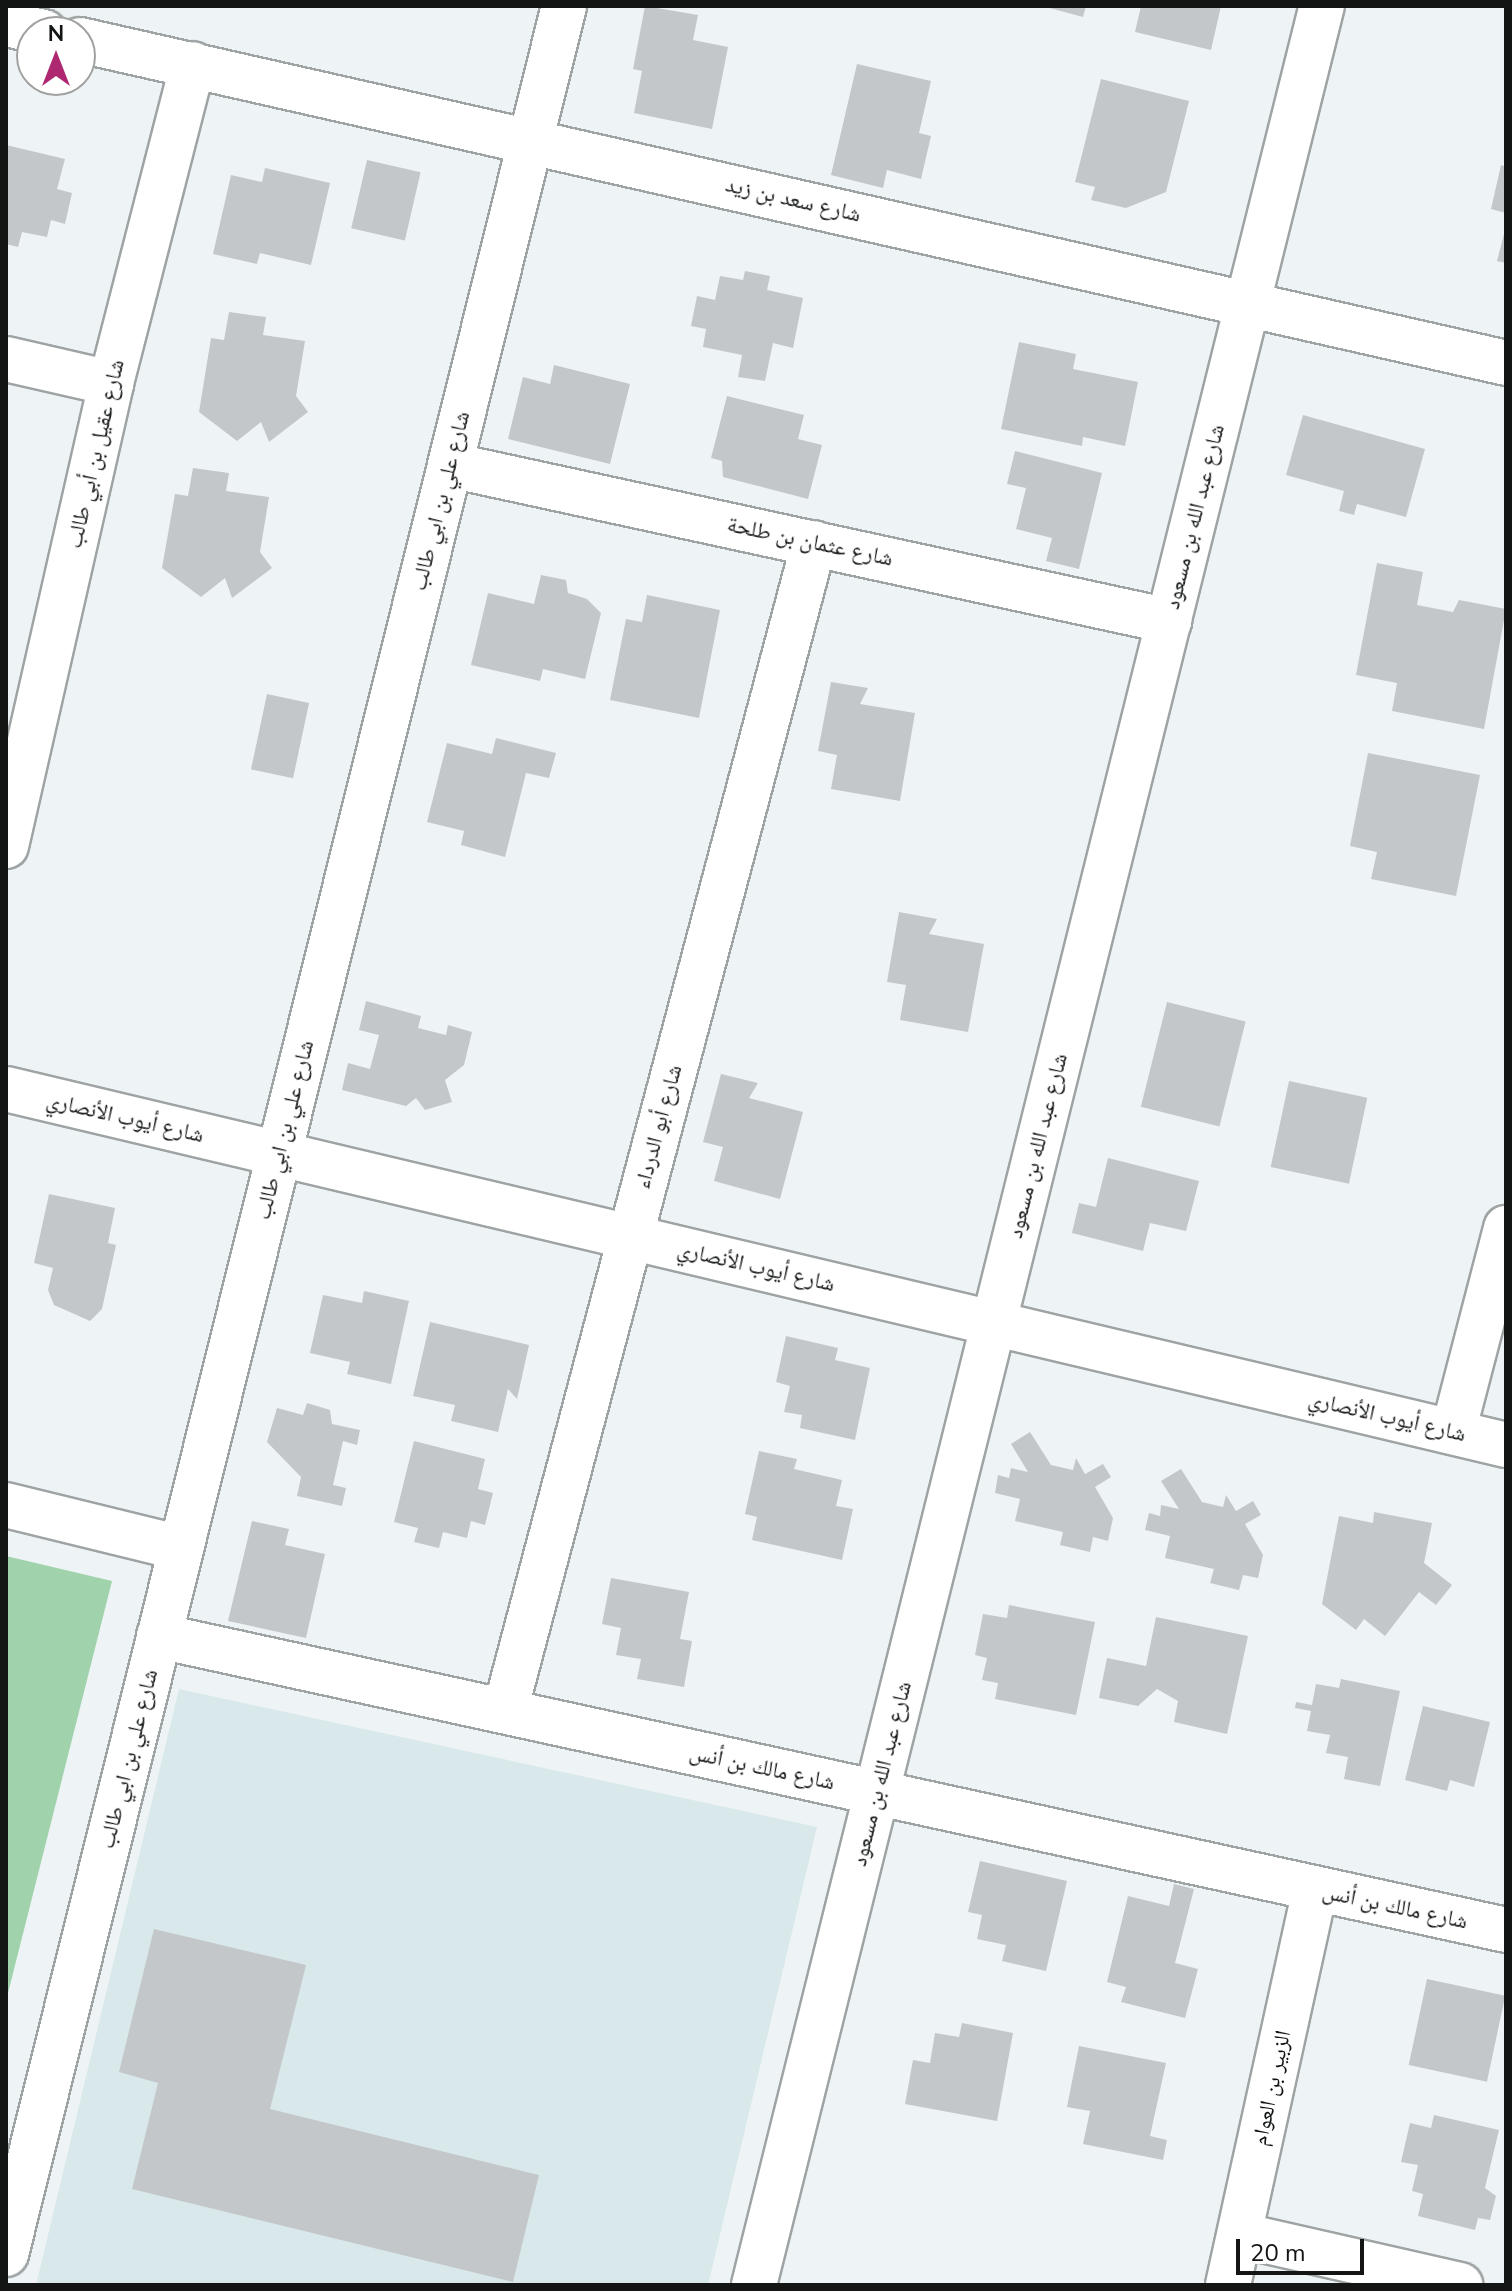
<!DOCTYPE html>
<html>
<head>
<meta charset="utf-8">
<style>
  body { margin:0 }
  #map { position:relative; width:1512px; height:2291px; overflow:hidden; background:#eef4f5; font-family:"Nunito Sans","Noto Naskh Arabic",sans-serif }
  div>[style] { position:absolute }
  .built>* { inset:0; background:#d9e8ea }
  .green>* { inset:0; background:#a0d2ac }
  .building>* { inset:0; background:#c3c7ca; transform-origin:0 0 }
  .roads { filter:drop-shadow(2px 0 #9ea3a4) drop-shadow(-2px 0 #9ea3a4) drop-shadow(0 2px #9ea3a4) drop-shadow(0 -2px #9ea3a4) }
  .minor>* { height:44px; margin:-22px; padding:0 22px; transform-origin:22px; border-radius:22px; background:#fff }
  span { translate:-50% -50%; white-space:nowrap; text-align:center; line-height:1.15; -webkit-text-stroke:6px #fff; paint-order:stroke }
  .street-label { font-size:22px; color:#131515 }
  .frame { position:absolute; inset:0; border:8px solid #131515; pointer-events:none }
  .north { position:absolute; left:16px; top:16px; width:80px; height:80px; box-sizing:border-box; background:#fff; border:2px solid #a1a1a1; border-radius:50%; rotate:0deg; font-size:22px; font-weight:700; line-height:32px; text-align:center; color:#131515 }
  .north::after { content:''; display:block; margin:auto; width:28px; height:36px; background:#ad2871; clip-path:polygon(50% 0,100% 100%,50% 72%,0 100%) }
  .scale { position:absolute; left:1236px; top:2239px; width:128px; height:36px; box-sizing:border-box; border:4px solid #131515; border-top:0; padding-left:10px; font-size:24px; line-height:28px; white-space:nowrap; color:#131515; -webkit-text-stroke:6px #fff; paint-order:stroke }
</style>
</head>
<body>
<div id="map">
  <div class="built">
    <i style="clip-path:polygon(179px 1689px,817px 1827px,708px 2285px,36px 2285px)"></i>
  </div>
  <div class="green">
    <i style="clip-path:polygon(6px 1556px,112px 1581px,6px 2001px)"></i>
  </div>
  <div class="building">
    <i style="clip-path:polygon(645px 6px,698px 15px,693px 40px,728px 47px,712px 129px,634px 113px,642px 71px,633px 69px)"></i>
    <i style="clip-path:polygon(1042px 6px,1086px 6px,1083px 17px)"></i>
    <i style="clip-path:polygon(1141px 6px,1221px 6px,1211px 50px,1135px 32px)"></i>
    <i style="clip-path:polygon(857px 64px,931px 81px,919px 133px,931px 136px,921px 179px,887px 170px,883px 188px,831px 175px)"></i>
    <i style="clip-path:polygon(1101px 79px,1189px 101px,1166px 192px,1126px 208px,1091px 200px,1095px 187px,1075px 182px)"></i>
    <i style="clip-path:polygon(6px 145px,65px 159px,57px 189px,72px 193px,65px 224px,51px 220px,47px 237px,22px 232px,18px 247px,6px 244px)"></i>
    <i style="left:367px;top:160px;width:55px;height:70px;rotate:13deg"></i>
    <i style="clip-path:polygon(1501px 165px,1506px 167px,1506px 213px,1491px 209px)"></i>
    <i style="clip-path:polygon(265px 168px,330px 183px,311px 265px,260px 253px,257px 264px,213px 254px,231px 175px,262px 182px)"></i>
    <i style="clip-path:polygon(1505px 230px,1506px 230px,1506px 263px,1497px 261px)"></i>
    <i style="clip-path:polygon(745px 271px,770px 276px,767px 290px,803px 298px,793px 348px,773px 343px,765px 381px,738px 377px,742px 355px,703px 347px,706px 329px,691px 326px,697px 296px,715px 300px,720px 276px,743px 280px)"></i>
    <i style="clip-path:polygon(229px 312px,266px 317px,263px 335px,305px 341px,296px 396px,308px 412px,269px 442px,261px 422px,237px 441px,199px 412px,211px 338px,224px 340px)"></i>
    <i style="clip-path:polygon(1019px 342px,1076px 354px,1073px 369px,1138px 382px,1125px 446px,1083px 437px,1082px 446px,1001px 429px)"></i>
    <i style="clip-path:polygon(554px 365px,630px 384px,610px 464px,508px 439px,523px 377px,550px 384px)"></i>
    <i style="clip-path:polygon(727px 396px,804px 415px,798px 439px,822px 445px,808px 499px,723px 477px,722px 461px,711px 458px)"></i>
    <i style="clip-path:polygon(1303px 415px,1425px 449px,1406px 517px,1357px 504px,1354px 515px,1339px 511px,1344px 491px,1286px 475px)"></i>
    <i style="clip-path:polygon(1015px 451px,1102px 473px,1079px 569px,1046px 561px,1052px 538px,1016px 529px,1026px 488px,1007px 484px)"></i>
    <i style="clip-path:polygon(193px 468px,229px 473px,226px 491px,269px 497px,260px 552px,272px 568px,232px 598px,225px 578px,201px 597px,162px 568px,175px 494px,188px 496px)"></i>
    <i style="clip-path:polygon(1377px 563px,1423px 572px,1417px 605px,1453px 612px,1459px 600px,1506px 609px,1484px 729px,1392px 711px,1397px 683px,1356px 675px)"></i>
    <i style="clip-path:polygon(541px 575px,566px 580px,568px 593px,587px 599px,601px 613px,585px 679px,543px 669px,540px 681px,471px 665px,488px 593px,534px 604px)"></i>
    <i style="clip-path:polygon(647px 595px,720px 610px,699px 718px,610px 700px,626px 619px,642px 622px)"></i>
    <i style="clip-path:polygon(831px 682px,868px 688px,860px 704px,915px 713px,900px 801px,831px 789px,837px 755px,818px 751px)"></i>
    <i style="left:267px;top:694px;width:43px;height:77px;rotate:12deg"></i>
    <i style="clip-path:polygon(496px 738px,556px 753px,549px 778px,526px 773px,505px 857px,461px 845px,464px 831px,427px 822px,447px 743px,492px 754px)"></i>
    <i style="clip-path:polygon(1368px 753px,1480px 775px,1456px 896px,1371px 879px,1377px 852px,1350px 846px)"></i>
    <i style="clip-path:polygon(899px 912px,937px 919px,929px 934px,984px 944px,968px 1032px,900px 1020px,906px 985px,887px 982px)"></i>
    <i style="clip-path:polygon(366px 1001px,421px 1016px,418px 1028px,446px 1035px,448px 1025px,472px 1032px,464px 1065px,445px 1080px,452px 1102px,425px 1110px,416px 1098px,406px 1106px,342px 1090px,348px 1063px,370px 1069px,379px 1035px,359px 1030px)"></i>
    <i style="left:1167px;top:1002px;width:81px;height:108px;rotate:14deg"></i>
    <i style="clip-path:polygon(721px 1074px,758px 1083px,749px 1098px,803px 1112px,780px 1199px,714px 1181px,723px 1147px,703px 1142px)"></i>
    <i style="left:1289px;top:1081px;width:80px;height:88px;rotate:12deg"></i>
    <i style="clip-path:polygon(1108px 1158px,1199px 1181px,1186px 1231px,1150px 1223px,1143px 1251px,1072px 1233px,1079px 1203px,1096px 1207px)"></i>
    <i style="clip-path:polygon(49px 1194px,115px 1208px,108px 1243px,116px 1245px,102px 1309px,90px 1321px,54px 1305px,48px 1290px,53px 1268px,34px 1263px)"></i>
    <i style="clip-path:polygon(364px 1291px,409px 1301px,391px 1384px,347px 1374px,350px 1362px,310px 1353px,323px 1295px,362px 1303px)"></i>
    <i style="clip-path:polygon(430px 1322px,529px 1345px,517px 1399px,508px 1389px,498px 1432px,451px 1421px,455px 1405px,413px 1396px)"></i>
    <i style="clip-path:polygon(786px 1336px,838px 1348px,835px 1360px,870px 1368px,855px 1440px,800px 1428px,802px 1415px,784px 1412px,790px 1386px,776px 1382px)"></i>
    <i style="clip-path:polygon(307px 1403px,330px 1410px,332px 1424px,360px 1430px,357px 1445px,343px 1441px,333px 1485px,346px 1488px,342px 1506px,297px 1496px,301px 1477px,267px 1442px,277px 1408px,303px 1415px)"></i>
    <i style="clip-path:polygon(1030px 1432px,1051px 1465px,1073px 1470px,1076px 1458px,1085px 1474px,1103px 1464px,1111px 1477px,1095px 1487px,1113px 1518px,1108px 1541px,1093px 1537px,1090px 1552px,1060px 1545px,1063px 1532px,1015px 1521px,1020px 1499px,995px 1493px,998px 1475px,1009px 1478px,1011px 1468px,1028px 1472px,1011px 1444px)"></i>
    <i style="clip-path:polygon(414px 1441px,485px 1459px,478px 1489px,493px 1493px,485px 1525px,471px 1521px,467px 1538px,443px 1532px,439px 1548px,414px 1542px,418px 1528px,394px 1522px)"></i>
    <i style="clip-path:polygon(759px 1451px,797px 1459px,794px 1469px,842px 1480px,836px 1506px,853px 1509px,842px 1560px,752px 1540px,757px 1517px,745px 1514px)"></i>
    <i style="clip-path:polygon(1181px 1469px,1202px 1502px,1223px 1507px,1226px 1495px,1236px 1511px,1253px 1501px,1261px 1515px,1245px 1524px,1263px 1555px,1258px 1578px,1243px 1575px,1239px 1590px,1210px 1583px,1214px 1569px,1165px 1558px,1170px 1536px,1145px 1530px,1149px 1513px,1160px 1516px,1161px 1505px,1179px 1509px,1161px 1481px)"></i>
    <i style="clip-path:polygon(1374px 1512px,1432px 1523px,1424px 1563px,1452px 1585px,1436px 1605px,1419px 1592px,1385px 1636px,1364px 1619px,1356px 1630px,1322px 1604px,1339px 1516px,1373px 1523px)"></i>
    <i style="clip-path:polygon(252px 1521px,289px 1529px,285px 1545px,325px 1554px,306px 1638px,228px 1621px)"></i>
    <i style="clip-path:polygon(611px 1578px,689px 1592px,680px 1639px,692px 1641px,684px 1687px,637px 1679px,641px 1659px,616px 1655px,621px 1628px,602px 1624px)"></i>
    <i style="clip-path:polygon(1009px 1605px,1095px 1622px,1076px 1715px,995px 1699px,998px 1683px,982px 1680px,987px 1658px,975px 1655px,983px 1614px,1007px 1618px)"></i>
    <i style="clip-path:polygon(1156px 1617px,1248px 1636px,1227px 1734px,1174px 1722px,1178px 1701px,1157px 1689px,1138px 1706px,1099px 1698px,1107px 1658px,1146px 1666px)"></i>
    <i style="clip-path:polygon(1341px 1679px,1400px 1691px,1380px 1786px,1344px 1779px,1348px 1757px,1326px 1753px,1330px 1735px,1307px 1731px,1311px 1711px,1295px 1708px,1296px 1702px,1312px 1705px,1316px 1684px,1339px 1688px)"></i>
    <i style="clip-path:polygon(1423px 1706px,1490px 1722px,1474px 1787px,1450px 1780px,1447px 1791px,1405px 1780px)"></i>
    <i style="clip-path:polygon(980px 1861px,1067px 1881px,1046px 1971px,1002px 1961px,1006px 1945px,977px 1939px,982px 1915px,968px 1912px)"></i>
    <i style="clip-path:polygon(1174px 1884px,1194px 1889px,1175px 1963px,1198px 1969px,1185px 2018px,1121px 2002px,1126px 1987px,1107px 1982px,1128px 1896px,1169px 1906px)"></i>
    <i style="clip-path:polygon(154px 1929px,306px 1965px,270px 2109px,539px 2175px,513px 2282px,132px 2189px,158px 2083px,119px 2072px)"></i>
    <i style="left:1427px;top:1979px;width:80px;height:88px;rotate:12deg"></i>
    <i style="clip-path:polygon(962px 2023px,1013px 2033px,997px 2121px,905px 2104px,913px 2060px,930px 2063px,935px 2033px,959px 2037px)"></i>
    <i style="clip-path:polygon(1079px 2046px,1166px 2063px,1150px 2136px,1167px 2140px,1163px 2160px,1083px 2144px,1090px 2111px,1067px 2107px)"></i>
    <i style="clip-path:polygon(1434px 2115px,1499px 2130px,1485px 2188px,1496px 2196px,1490px 2220px,1478px 2218px,1475px 2230px,1418px 2216px,1423px 2194px,1412px 2191px,1418px 2165px,1401px 2162px,1410px 2123px,1431px 2128px)"></i>
  </div>
  <div class="roads">
    <div class="minor">
      <i style="left:6px;top:24px;width:39px;rotate:12deg"></i>
      <i style="left:80px;top:40px;width:1462px;rotate:12.76deg"></i>
      <i style="left:6px;top:359px;width:108px;rotate:12.9deg"></i>
      <i style="left:450px;top:465px;width:736px;rotate:12.24deg"></i>
      <i style="left:6px;top:846px;width:475px;rotate:-77.2deg"></i>
      <i style="left:111px;top:383px;width:329px;rotate:-75.6deg"></i>
      <i style="left:6px;top:1089px;width:1542px;rotate:13.35deg"></i>
      <i style="left:1453px;top:1432px;width:211px;rotate:-75.4deg"></i>
      <i style="left:6px;top:1505px;width:180px;rotate:13.8deg"></i>
      <i style="left:159px;top:1636px;width:1379px;rotate:12.31deg"></i>
      <i style="left:505px;top:1711px;width:1208px;rotate:-75.18deg"></i>
      <i style="left:1240px;top:2235px;width:226px;rotate:12.8deg"></i>
      <i style="left:6px;top:2254px;width:2316px;rotate:-76.06deg"></i>
      <i style="left:754px;top:2285px;width:2349px;rotate:-76.01deg"></i>
      <i style="left:1228px;top:2285px;width:404px;rotate:-77.6deg"></i>
    </div>
  </div>
  <div class="street-label">
    <span style="left:793px;top:200px;rotate:13deg">شارع سعد بن زيد</span>
    <span style="left:96px;top:454px;rotate:-77deg">شارع عقيل بن أبي طالب</span>
    <span style="left:441px;top:501px;rotate:-76deg">شارع علي بن ابي طالب</span>
    <span style="left:1195px;top:517px;rotate:-76deg">شارع عبد الله بن مسعود</span>
    <span style="left:810px;top:542px;rotate:12deg">شارع عثمان بن طلحة</span>
    <span style="left:125px;top:1118px;rotate:13deg">شارع أيوب الأنصاري</span>
    <span style="left:659px;top:1127px;rotate:-75deg">شارع أبو الدرداء</span>
    <span style="left:285px;top:1130px;rotate:-76deg">شارع علي بن ابي طالب</span>
    <span style="left:1038px;top:1146px;rotate:-76deg">شارع عبد الله بن مسعود</span>
    <span style="left:756px;top:1267px;rotate:13deg">شارع أيوب الأنصاري</span>
    <span style="left:1387px;top:1417px;rotate:13deg">شارع أيوب الأنصاري</span>
    <span style="left:129px;top:1759px;rotate:-76deg">شارع علي بن ابي طالب</span>
    <span style="left:762px;top:1768px;rotate:12deg">شارع مالك بن أنس</span>
    <span style="left:882px;top:1774px;rotate:-76deg">شارع عبد الله بن مسعود</span>
    <span style="left:1395px;top:1907px;rotate:12deg">شارع مالك بن أنس</span>
    <span style="left:1272px;top:2088px;rotate:-78deg">الزبير بن العوام</span>
  </div>
  <div class="frame"></div>
  <div class="north">N</div>
  <div class="scale">20 m</div>
</div>
</body>
</html>
